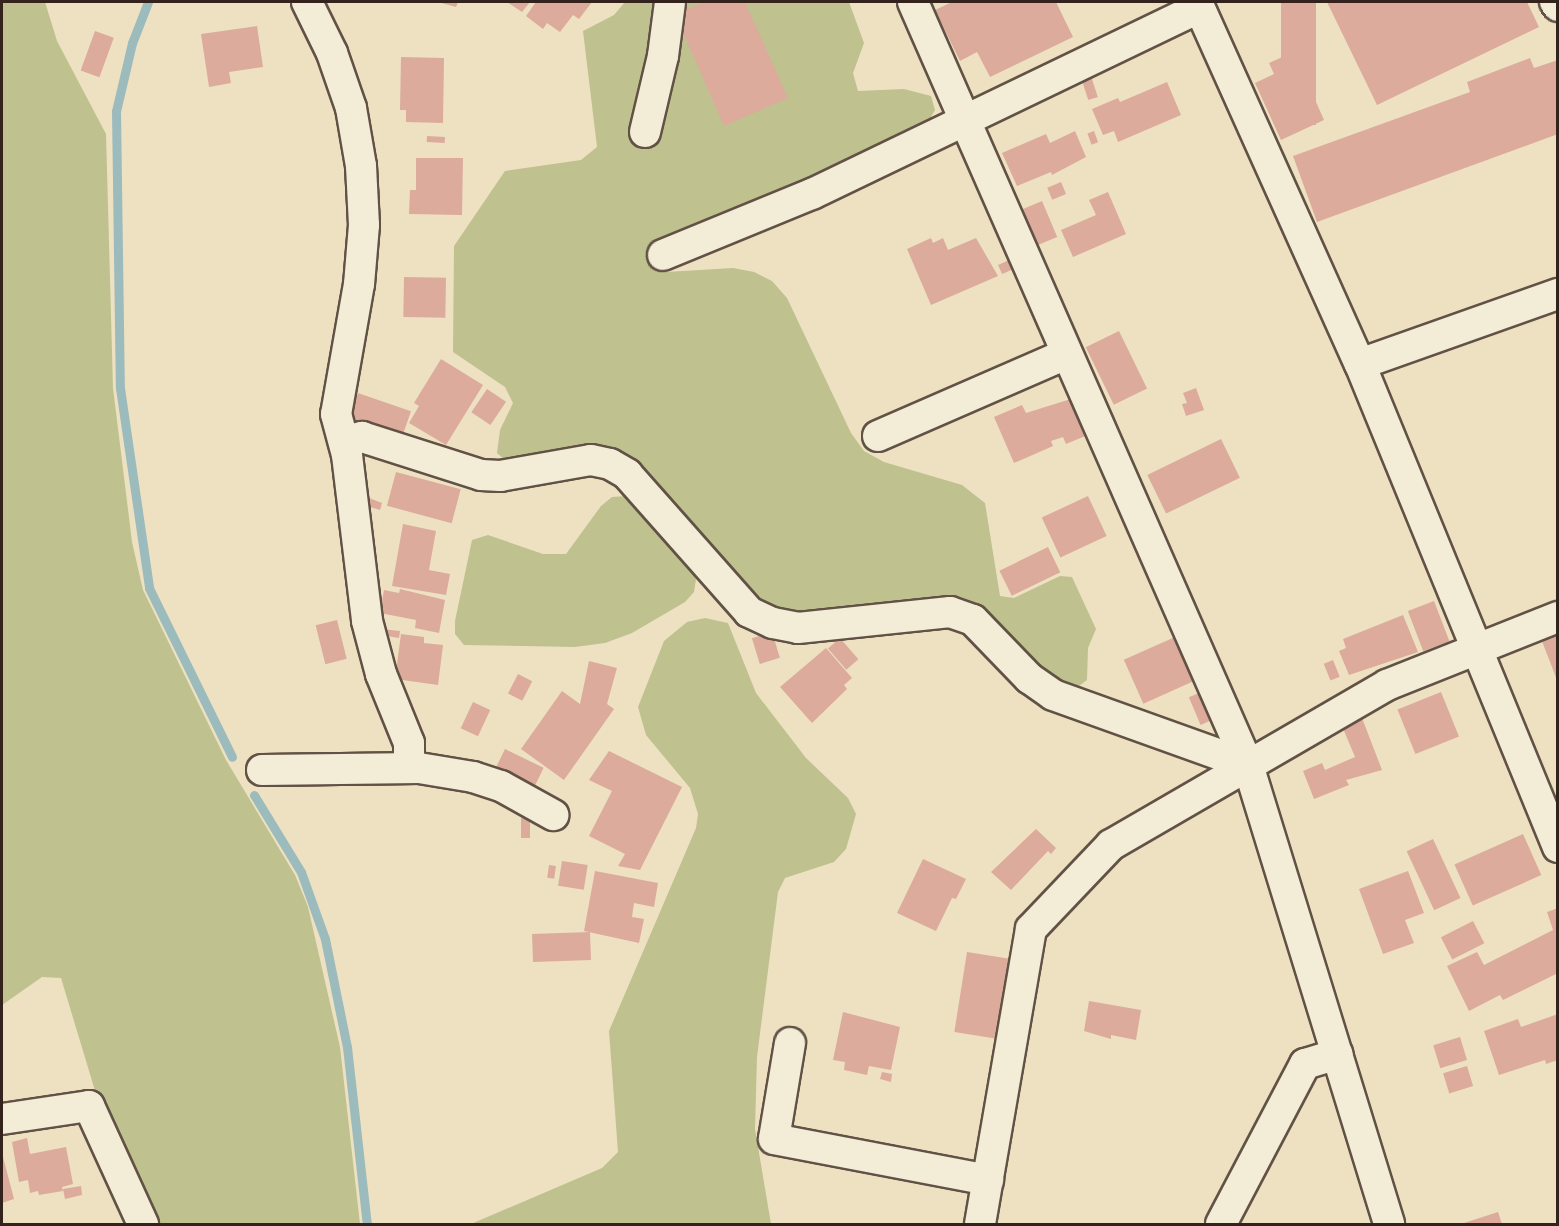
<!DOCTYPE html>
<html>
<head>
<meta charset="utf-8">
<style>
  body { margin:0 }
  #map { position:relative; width:1559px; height:1226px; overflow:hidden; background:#ede1c2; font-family:"Gentium Book Plus",serif }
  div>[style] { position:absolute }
  .green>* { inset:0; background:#bfc18f }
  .stream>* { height:9px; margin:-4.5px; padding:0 4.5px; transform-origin:4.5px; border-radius:4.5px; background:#9cbbbc }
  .building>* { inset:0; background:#dcab9b; transform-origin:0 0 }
  .roads { filter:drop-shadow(2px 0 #625246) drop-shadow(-2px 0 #625246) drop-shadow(0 2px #625246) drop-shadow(0 -2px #625246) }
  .minor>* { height:30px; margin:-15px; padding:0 15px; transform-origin:15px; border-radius:15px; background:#f3ecd7 }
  span { translate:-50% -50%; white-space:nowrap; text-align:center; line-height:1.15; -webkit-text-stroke:4.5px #f3ecd7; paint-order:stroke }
  .frame { position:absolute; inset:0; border:3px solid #34231c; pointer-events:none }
</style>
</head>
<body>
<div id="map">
  <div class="green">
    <i style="clip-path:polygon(2px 2px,45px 2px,57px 41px,106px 134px,113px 388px,132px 542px,143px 590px,226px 760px,295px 875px,308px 907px,340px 1047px,360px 1224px,155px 1224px,96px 1094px,61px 978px,42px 977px,2px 1005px)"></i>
    <i style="clip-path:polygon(625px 2px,849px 2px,864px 43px,853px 73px,858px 91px,904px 89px,931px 96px,935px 110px,928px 122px,652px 261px,657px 269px,666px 272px,733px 268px,754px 272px,772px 281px,787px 298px,851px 433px,864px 451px,884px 462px,962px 485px,985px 503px,1000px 596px,1014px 598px,1060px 576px,1072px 577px,1096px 629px,1088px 648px,1087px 680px,1079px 686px,1070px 687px,1037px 669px,1000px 628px,798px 616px,755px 602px,649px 480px,506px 461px,497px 453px,500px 430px,513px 403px,505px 387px,453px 352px,454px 246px,505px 171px,581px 160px,597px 147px,583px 31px,614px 15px)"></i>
    <i style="clip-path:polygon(626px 496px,638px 503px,691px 566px,696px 579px,694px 592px,685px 602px,632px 633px,605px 643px,575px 647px,464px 645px,455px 634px,455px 621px,472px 540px,488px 535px,543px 554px,566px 554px,601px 506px,612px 497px)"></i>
    <i style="clip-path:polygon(705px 618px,728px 623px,756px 693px,806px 758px,848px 798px,856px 814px,846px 849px,834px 862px,785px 878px,778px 892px,757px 1057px,755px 1129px,771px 1224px,471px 1224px,602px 1168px,618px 1152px,609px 1031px,696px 828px,698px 814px,690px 788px,646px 735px,638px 707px,664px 641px,687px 622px)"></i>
  </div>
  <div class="stream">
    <i style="left:148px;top:2px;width:44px;rotate:111.3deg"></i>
    <i style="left:132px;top:43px;width:70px;rotate:103.2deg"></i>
    <i style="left:116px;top:111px;width:277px;rotate:89.2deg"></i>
    <i style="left:120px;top:388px;width:202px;rotate:81.7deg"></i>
    <i style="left:149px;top:588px;width:188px;rotate:63.8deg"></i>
    <i style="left:254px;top:795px;width:90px;rotate:58.6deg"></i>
    <i style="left:301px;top:872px;width:71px;rotate:70.3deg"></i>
    <i style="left:325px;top:939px;width:110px;rotate:78.5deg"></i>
    <i style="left:347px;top:1047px;width:178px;rotate:83.6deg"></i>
  </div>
  <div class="building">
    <i style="clip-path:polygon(438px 2px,458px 2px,456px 7px)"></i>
    <i style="clip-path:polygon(507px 2px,530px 2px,522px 12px)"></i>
    <i style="clip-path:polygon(536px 2px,592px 2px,579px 19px,573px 15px,560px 32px,547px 23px,543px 29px,526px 16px)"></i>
    <i style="clip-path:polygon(705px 2px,745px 2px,788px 98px,724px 126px,675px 14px)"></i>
    <i style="clip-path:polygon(952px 2px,1056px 2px,1073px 37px,990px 77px,977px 52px,960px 61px,935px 10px)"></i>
    <i style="left:1281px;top:2px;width:35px;height:123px"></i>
    <i style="clip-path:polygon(1327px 2px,1527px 2px,1539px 27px,1377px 105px)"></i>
    <i style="clip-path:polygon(257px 26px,263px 67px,229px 72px,231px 83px,209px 87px,201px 34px)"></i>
    <i style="left:95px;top:31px;width:20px;height:42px;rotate:20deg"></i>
    <i style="clip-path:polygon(1294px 52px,1324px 120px,1281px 140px,1255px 83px,1274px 74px,1269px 63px)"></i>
    <i style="clip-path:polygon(401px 57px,444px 58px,443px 123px,406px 122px,406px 110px,400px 110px)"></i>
    <i style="clip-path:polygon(1530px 58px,1534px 68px,1558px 60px,1558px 134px,1317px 222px,1293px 156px,1470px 92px,1467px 82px)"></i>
    <i style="left:1091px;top:76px;width:22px;height:10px;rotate:72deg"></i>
    <i style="clip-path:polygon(1167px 82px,1181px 115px,1118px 142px,1114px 131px,1103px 135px,1092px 109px,1118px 98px,1120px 102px)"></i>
    <i style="clip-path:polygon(1075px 131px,1086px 157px,1052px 175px,1051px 172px,1017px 186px,1002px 153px,1046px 134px,1050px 143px)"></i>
    <i style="left:1094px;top:131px;width:12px;height:7px;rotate:70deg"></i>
    <i style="left:427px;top:136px;width:18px;height:6px;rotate:3deg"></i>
    <i style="clip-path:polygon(416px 158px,463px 158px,462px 215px,409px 214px,410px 190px,416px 190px)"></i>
    <i style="left:1061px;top:182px;width:13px;height:15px;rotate:67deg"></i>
    <i style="clip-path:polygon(1108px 192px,1126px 234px,1073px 257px,1061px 230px,1096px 215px,1089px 200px)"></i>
    <i style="left:1042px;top:201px;width:39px;height:21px;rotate:67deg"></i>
    <i style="clip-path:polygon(931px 238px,933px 243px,943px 238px,948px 250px,976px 238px,998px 276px,931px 305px,907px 249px)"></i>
    <i style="left:1009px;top:260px;width:10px;height:12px;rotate:66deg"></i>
    <i style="left:404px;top:277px;width:42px;height:40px;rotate:1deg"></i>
    <i style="left:1119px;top:331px;width:64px;height:37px;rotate:64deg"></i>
    <i style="clip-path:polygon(441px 359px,483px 385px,446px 445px,409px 423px,419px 406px,414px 403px)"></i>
    <i style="clip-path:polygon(1196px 388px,1204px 410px,1186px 416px,1182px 404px,1187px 403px,1183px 393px)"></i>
    <i style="left:487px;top:389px;width:23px;height:28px;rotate:34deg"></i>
    <i style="left:358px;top:393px;width:56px;height:30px;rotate:19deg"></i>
    <i style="clip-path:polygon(1074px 398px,1090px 434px,1066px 444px,1063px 437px,1051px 441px,1053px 446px,1014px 463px,994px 417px,1022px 405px,1026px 413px)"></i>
    <i style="left:1221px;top:439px;width:43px;height:82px;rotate:64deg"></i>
    <i style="left:396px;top:472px;width:67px;height:35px;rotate:15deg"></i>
    <i style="left:1088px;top:496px;width:44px;height:51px;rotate:65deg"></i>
    <i style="clip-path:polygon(369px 498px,382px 503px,380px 510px,367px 506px)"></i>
    <i style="clip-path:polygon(403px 524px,436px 531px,429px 570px,450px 574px,446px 595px,392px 586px)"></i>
    <i style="left:1048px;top:547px;width:28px;height:54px;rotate:64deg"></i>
    <i style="clip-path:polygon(400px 589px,445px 600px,439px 633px,415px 628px,416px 620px,380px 613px,384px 590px,399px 593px)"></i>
    <i style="left:1434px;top:601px;width:43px;height:28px;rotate:69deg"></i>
    <i style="clip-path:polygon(1403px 615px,1418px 652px,1349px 675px,1339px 651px,1346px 648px,1343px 639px)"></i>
    <i style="left:337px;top:620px;width:40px;height:22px;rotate:76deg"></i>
    <i style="clip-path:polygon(381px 629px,400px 631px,399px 638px,381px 635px)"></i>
    <i style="clip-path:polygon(1558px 629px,1558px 680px,1557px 680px,1540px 636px)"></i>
    <i style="left:772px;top:632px;width:27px;height:21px;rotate:73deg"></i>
    <i style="clip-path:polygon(401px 634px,424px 637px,424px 643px,443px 645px,438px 685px,395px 679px)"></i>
    <i style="left:1175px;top:637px;width:48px;height:56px;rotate:66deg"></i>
    <i style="left:840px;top:638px;width:28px;height:16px;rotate:49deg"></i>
    <i style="clip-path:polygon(826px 648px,852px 678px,844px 685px,847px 689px,812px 723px,780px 687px)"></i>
    <i style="left:1333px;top:660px;width:18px;height:10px;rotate:68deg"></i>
    <i style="clip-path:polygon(589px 661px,617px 668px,607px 704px,614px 709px,564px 780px,521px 749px,562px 691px,580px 704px)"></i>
    <i style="left:518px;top:674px;width:16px;height:22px;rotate:27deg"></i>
    <i style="left:1441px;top:692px;width:48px;height:47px;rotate:68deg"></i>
    <i style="left:1199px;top:693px;width:30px;height:11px;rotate:67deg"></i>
    <i style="left:473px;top:702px;width:19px;height:29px;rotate:25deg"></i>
    <i style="clip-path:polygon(1362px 718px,1382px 770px,1346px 780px,1349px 785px,1314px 799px,1303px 771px,1322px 763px,1325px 770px,1355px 757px,1342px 726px)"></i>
    <i style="left:505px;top:749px;width:43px;height:24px;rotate:26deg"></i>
    <i style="clip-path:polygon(609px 751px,682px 787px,640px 870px,618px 866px,625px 854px,589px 836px,612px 791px,589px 780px)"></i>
    <i style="left:521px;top:818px;width:9px;height:20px"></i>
    <i style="clip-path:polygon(1036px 829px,1056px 848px,1051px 854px,1048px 851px,1011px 890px,991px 872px)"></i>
    <i style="left:1523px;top:834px;width:45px;height:75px;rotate:66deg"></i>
    <i style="left:1433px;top:839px;width:65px;height:29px;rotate:65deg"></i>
    <i style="clip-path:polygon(923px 859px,966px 879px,956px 899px,952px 898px,936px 931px,897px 913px)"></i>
    <i style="left:562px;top:861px;width:26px;height:25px;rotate:9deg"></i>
    <i style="left:549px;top:865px;width:7px;height:13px;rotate:8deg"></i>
    <i style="clip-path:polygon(595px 871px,658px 883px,654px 907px,634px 903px,632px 917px,644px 919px,639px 943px,584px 931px)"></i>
    <i style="clip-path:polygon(1408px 871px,1424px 913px,1405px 920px,1414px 943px,1383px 954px,1359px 889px)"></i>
    <i style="clip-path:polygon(1558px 908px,1558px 973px,1503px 1000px,1500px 995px,1469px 1011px,1447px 966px,1477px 952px,1484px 965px,1553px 930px,1547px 912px)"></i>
    <i style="left:1473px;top:921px;width:25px;height:36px;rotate:63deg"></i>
    <i style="left:590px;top:932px;width:28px;height:58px;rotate:88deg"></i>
    <i style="left:967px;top:952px;width:43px;height:81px;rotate:9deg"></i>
    <i style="clip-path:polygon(1089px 1001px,1141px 1010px,1136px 1040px,1111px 1035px,1111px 1039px,1084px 1031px)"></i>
    <i style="clip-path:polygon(843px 1012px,900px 1027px,891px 1070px,869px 1066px,867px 1075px,844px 1070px,845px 1062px,833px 1060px)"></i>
    <i style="clip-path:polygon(1558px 1014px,1558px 1060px,1546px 1064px,1545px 1060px,1499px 1075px,1484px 1031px,1518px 1019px,1521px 1027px)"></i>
    <i style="left:1460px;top:1037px;width:24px;height:28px;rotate:73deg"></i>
    <i style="left:1467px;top:1066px;width:21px;height:25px;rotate:73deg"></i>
    <i style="clip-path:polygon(882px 1072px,892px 1074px,891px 1082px,880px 1079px)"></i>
    <i style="clip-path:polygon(27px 1138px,30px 1154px,66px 1147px,73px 1184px,62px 1187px,63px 1191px,39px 1195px,38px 1191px,30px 1193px,28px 1180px,19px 1182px,12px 1142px)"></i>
    <i style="clip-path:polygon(2px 1153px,14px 1199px,2px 1203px)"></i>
    <i style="clip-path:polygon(81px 1186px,82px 1195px,65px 1199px,63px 1189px)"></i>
    <i style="clip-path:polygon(1498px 1212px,1502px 1224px,1461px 1224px)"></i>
  </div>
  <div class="roads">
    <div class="minor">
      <i style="left:307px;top:2px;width:57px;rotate:63.9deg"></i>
      <i style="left:332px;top:53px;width:58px;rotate:70.9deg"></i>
      <i style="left:351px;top:108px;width:59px;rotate:80.2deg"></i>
      <i style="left:361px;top:166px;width:59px;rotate:87.1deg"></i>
      <i style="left:364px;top:225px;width:59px;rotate:94.8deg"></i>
      <i style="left:359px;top:284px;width:132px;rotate:100deg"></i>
      <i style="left:336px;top:414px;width:42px;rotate:75deg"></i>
      <i style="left:347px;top:455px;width:167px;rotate:83.1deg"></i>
      <i style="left:367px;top:621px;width:55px;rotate:75.2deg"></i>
      <i style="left:381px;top:674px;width:74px;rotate:67.9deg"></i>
      <i style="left:409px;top:743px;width:25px;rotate:90deg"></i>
      <i style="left:913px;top:2px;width:833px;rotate:66.3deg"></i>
      <i style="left:1248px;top:765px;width:480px;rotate:72.9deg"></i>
      <i style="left:1197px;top:2px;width:397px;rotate:65.8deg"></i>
      <i style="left:1360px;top:364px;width:522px;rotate:67.71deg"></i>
      <i style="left:1555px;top:2px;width:5px;rotate:53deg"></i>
      <i style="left:645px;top:132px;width:78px;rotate:-76.7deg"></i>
      <i style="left:663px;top:56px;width:54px;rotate:-82.6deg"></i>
      <i style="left:663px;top:255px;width:161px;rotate:-22.3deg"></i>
      <i style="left:812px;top:194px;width:429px;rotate:-25.7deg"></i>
      <i style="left:1360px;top:364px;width:210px;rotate:-19.5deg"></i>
      <i style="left:878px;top:436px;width:206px;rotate:-23.5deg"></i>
      <i style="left:344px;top:442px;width:19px;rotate:-16deg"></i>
      <i style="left:362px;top:437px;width:125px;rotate:17.7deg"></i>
      <i style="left:481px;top:475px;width:19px;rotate:3deg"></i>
      <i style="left:500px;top:476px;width:92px;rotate:-10deg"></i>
      <i style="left:591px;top:460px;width:19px;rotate:12deg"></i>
      <i style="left:610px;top:464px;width:20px;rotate:30deg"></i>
      <i style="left:627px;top:474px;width:184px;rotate:48.5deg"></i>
      <i style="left:749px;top:612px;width:26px;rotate:25deg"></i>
      <i style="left:773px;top:623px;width:25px;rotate:11deg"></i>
      <i style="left:798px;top:628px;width:153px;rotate:-6deg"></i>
      <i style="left:950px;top:612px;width:24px;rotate:19deg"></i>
      <i style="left:973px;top:620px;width:81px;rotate:46deg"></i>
      <i style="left:1029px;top:678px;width:29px;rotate:35deg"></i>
      <i style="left:1053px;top:695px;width:207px;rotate:19.7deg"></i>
      <i style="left:262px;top:770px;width:157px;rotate:-0.7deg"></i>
      <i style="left:419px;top:768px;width:55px;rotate:9.5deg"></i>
      <i style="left:473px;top:777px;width:29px;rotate:18deg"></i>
      <i style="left:501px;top:786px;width:60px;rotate:29.1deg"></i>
      <i style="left:790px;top:1043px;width:97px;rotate:99.5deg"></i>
      <i style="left:774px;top:1139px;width:218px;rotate:10.8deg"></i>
      <i style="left:2px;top:1119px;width:88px;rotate:-8.5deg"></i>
      <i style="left:89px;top:1106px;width:130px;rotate:65.4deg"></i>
      <i style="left:980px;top:1224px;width:299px;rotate:-80.2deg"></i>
      <i style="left:1031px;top:929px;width:116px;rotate:-46.4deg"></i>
      <i style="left:1111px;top:845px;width:319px;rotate:-30.1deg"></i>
      <i style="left:1387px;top:685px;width:184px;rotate:-21.7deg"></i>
      <i style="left:1221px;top:1224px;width:181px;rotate:-62.3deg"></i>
      <i style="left:1305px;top:1064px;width:34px;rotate:-17deg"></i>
    </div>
  </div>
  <div class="frame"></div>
</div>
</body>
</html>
